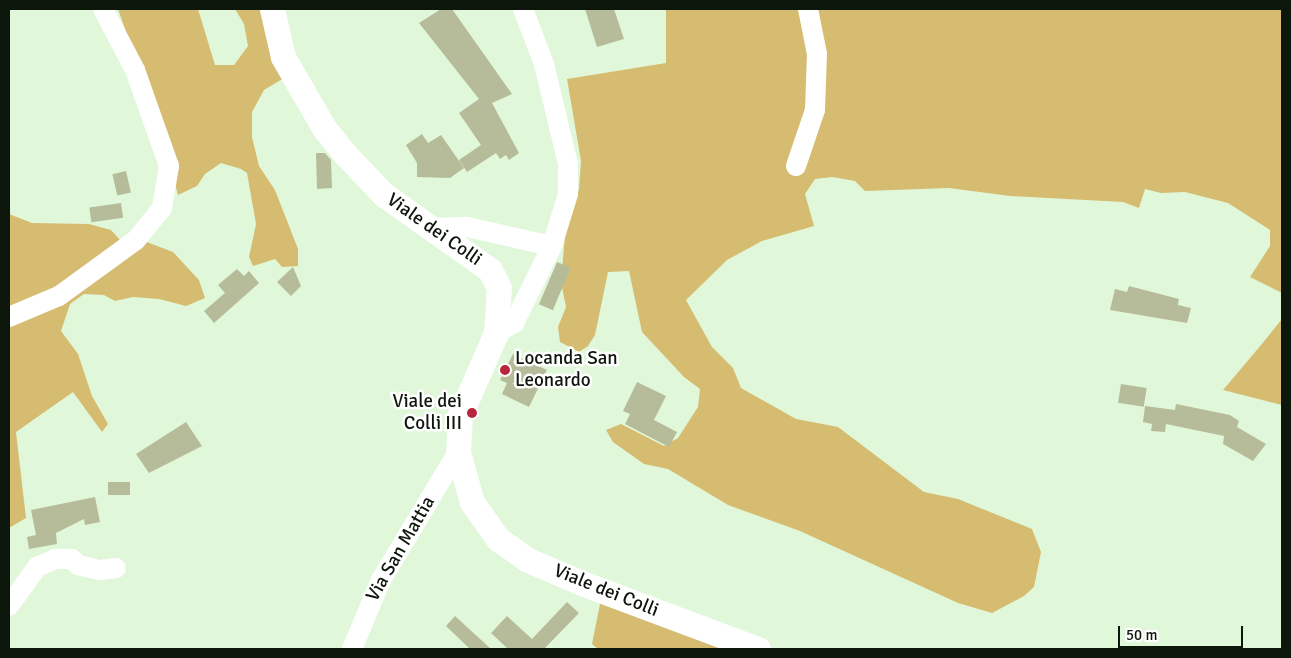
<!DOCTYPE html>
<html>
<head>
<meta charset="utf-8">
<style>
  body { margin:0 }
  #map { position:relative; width:1291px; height:658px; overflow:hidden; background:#e0f8d9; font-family:Signika,sans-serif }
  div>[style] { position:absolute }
  .green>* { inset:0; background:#d6bc70 }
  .building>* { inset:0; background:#b6bc99; transform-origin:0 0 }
  .minor>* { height:20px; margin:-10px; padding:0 10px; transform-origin:10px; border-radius:10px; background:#fff }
  .tertiary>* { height:25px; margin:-12.5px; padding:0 12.5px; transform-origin:12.5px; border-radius:12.5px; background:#fff }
  .dots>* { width:14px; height:14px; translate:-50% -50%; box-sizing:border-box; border:2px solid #fff; border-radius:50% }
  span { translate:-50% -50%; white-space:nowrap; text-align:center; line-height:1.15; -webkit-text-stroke:5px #fff; paint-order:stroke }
  .street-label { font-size:19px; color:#0d160b }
  .poi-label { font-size:19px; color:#0d160b }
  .left { translate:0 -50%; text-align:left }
  .right { translate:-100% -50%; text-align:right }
  .frame { position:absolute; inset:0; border:10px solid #0d160b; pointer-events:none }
  .scale { position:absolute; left:1118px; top:626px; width:125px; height:22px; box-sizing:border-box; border:2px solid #0d160b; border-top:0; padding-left:6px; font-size:15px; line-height:18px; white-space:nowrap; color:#0d160b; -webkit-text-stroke:4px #fff; paint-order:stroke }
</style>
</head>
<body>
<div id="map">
  <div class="green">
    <i style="clip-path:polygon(118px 9px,198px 9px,215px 65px,234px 65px,248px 46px,244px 24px,235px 9px,262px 9px,284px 78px,264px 90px,252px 112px,252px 137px,259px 166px,275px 190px,298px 249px,298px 266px,282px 267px,275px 259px,253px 266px,249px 257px,256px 224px,247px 173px,241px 169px,221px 163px,205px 174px,197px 186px,178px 195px,160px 128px)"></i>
    <i style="clip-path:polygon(666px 9px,1282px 9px,1282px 293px,1250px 277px,1270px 246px,1270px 230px,1228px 203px,1185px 192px,1161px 193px,1145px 189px,1139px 208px,1123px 202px,1010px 196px,949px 188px,865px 191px,855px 181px,832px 177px,815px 179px,805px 194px,814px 226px,762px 241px,727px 260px,686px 300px,712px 347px,733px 368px,741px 388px,796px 419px,838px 427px,924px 492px,958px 499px,1032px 529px,1041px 552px,1034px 587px,1024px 596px,992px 613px,958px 603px,800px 531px,728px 505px,668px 469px,644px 464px,613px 442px,606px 430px,621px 424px,664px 446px,678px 438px,698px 407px,700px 389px,684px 377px,642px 332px,629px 271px,608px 272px,595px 335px,588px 346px,579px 352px,560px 342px,558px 327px,566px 307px,561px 282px,565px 235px,579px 189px,581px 161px,567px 79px,666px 63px)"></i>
    <i style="clip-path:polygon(9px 214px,32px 223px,89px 224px,111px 230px,122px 242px,144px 241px,173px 252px,199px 280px,205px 298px,186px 306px,159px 299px,133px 297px,115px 301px,104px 295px,84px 294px,70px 304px,61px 331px,78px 354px,92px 396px,108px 424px,102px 432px,73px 392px,16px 432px,26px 518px,9px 528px)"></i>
    <i style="clip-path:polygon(1282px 319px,1282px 405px,1223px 390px,1261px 345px)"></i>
    <i style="clip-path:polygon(601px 599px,739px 649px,598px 649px,592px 644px)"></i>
  </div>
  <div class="building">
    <i style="clip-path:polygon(441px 9px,452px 9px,512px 94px,492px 103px,519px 153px,509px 160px,506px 155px,500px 159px,496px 153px,467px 172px,459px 160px,481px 145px,459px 113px,479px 99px,419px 23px)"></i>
    <i style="clip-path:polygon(585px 9px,614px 9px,624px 39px,597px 47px)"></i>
    <i style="clip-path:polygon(422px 134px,428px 143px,441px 135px,464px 168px,450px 178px,417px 177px,417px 163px,406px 145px)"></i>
    <i style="clip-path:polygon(316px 153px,325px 153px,331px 160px,332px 188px,317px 189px)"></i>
    <i style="left:126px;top:171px;width:22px;height:14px;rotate:77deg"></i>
    <i style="left:121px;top:203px;width:15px;height:32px;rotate:82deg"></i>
    <i style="left:557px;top:262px;width:15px;height:46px;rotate:23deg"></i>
    <i style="clip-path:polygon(293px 267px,301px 286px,291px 296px,277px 282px)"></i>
    <i style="clip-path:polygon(237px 269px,244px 276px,249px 271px,259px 283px,214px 323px,204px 311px,225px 293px,218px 285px)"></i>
    <i style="clip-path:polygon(1129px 286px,1179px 299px,1178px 305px,1191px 308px,1187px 323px,1110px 310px,1115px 289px,1127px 292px)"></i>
    <i style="clip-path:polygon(513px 354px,547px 370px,529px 407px,502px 394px,507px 383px,500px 380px)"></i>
    <i style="clip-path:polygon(637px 382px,666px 396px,654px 420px,677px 432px,669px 447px,625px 424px,630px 414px,623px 411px)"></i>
    <i style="left:1121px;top:384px;width:26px;height:19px;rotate:9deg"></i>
    <i style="clip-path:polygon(1176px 404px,1230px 415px,1239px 421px,1237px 427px,1266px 444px,1253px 461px,1223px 444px,1224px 436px,1166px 424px,1165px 432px,1151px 431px,1152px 424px,1143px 422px,1145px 406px,1175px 410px)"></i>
    <i style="clip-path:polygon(186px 422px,202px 446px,149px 473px,136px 454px)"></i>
    <i style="left:108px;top:482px;width:22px;height:13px"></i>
    <i style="clip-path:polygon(95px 497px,100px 522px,85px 525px,84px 519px,56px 533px,57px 544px,29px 549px,27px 537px,36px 535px,31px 510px)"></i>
    <i style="clip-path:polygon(567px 602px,579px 613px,544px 649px,508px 649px,491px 633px,507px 616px,532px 639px)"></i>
    <i style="clip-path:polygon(455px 616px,491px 649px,470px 649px,446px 626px)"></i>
  </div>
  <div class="minor">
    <i style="left:796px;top:166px;width:59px;rotate:-71.3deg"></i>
    <i style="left:815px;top:110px;width:56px;rotate:-88deg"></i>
    <i style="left:817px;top:54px;width:46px;rotate:-101.3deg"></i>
    <i style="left:431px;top:228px;width:36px;rotate:-2deg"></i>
    <i style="left:467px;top:227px;width:87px;rotate:12.6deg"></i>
    <i style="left:9px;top:317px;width:54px;rotate:-22.8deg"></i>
    <i style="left:59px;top:296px;width:95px;rotate:-36deg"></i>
    <i style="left:136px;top:240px;width:41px;rotate:-50.9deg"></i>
    <i style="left:162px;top:208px;width:43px;rotate:-80.5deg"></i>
    <i style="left:169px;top:166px;width:102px;rotate:-109.5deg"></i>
    <i style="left:135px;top:70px;width:69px;rotate:-117.7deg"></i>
    <i style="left:496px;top:333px;width:21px;rotate:-29deg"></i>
    <i style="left:514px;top:323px;width:86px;rotate:-63.7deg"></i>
    <i style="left:552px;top:246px;width:54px;rotate:-72.9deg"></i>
    <i style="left:568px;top:194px;width:30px;rotate:-90deg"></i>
    <i style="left:568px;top:164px;width:103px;rotate:-103.5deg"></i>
    <i style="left:544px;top:64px;width:59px;rotate:-110.9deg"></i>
    <i style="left:9px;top:606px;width:48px;rotate:-54.3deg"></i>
    <i style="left:37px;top:567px;width:20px;rotate:-24deg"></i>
    <i style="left:55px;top:559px;width:17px"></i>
    <i style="left:72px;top:559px;width:8px;rotate:45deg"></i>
    <i style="left:78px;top:565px;width:23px;rotate:13deg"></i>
    <i style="left:100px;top:570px;width:16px;rotate:-7deg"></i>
    <i style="left:352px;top:649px;width:75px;rotate:-67.2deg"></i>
    <i style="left:381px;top:580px;width:149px;rotate:-59deg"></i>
  </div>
  <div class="tertiary">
    <i style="left:272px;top:9px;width:49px;rotate:77.1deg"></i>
    <i style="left:283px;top:57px;width:82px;rotate:60deg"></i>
    <i style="left:324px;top:128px;width:35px;rotate:51deg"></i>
    <i style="left:346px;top:155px;width:54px;rotate:46.5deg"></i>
    <i style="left:383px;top:194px;width:131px;rotate:35.4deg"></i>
    <i style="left:490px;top:270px;width:20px;rotate:63deg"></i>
    <i style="left:499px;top:288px;width:45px;rotate:93.8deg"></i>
    <i style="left:496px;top:333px;width:90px;rotate:113.7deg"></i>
    <i style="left:460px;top:415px;width:37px;rotate:93deg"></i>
    <i style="left:458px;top:452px;width:52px;rotate:74.4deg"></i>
    <i style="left:472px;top:502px;width:45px;rotate:54.9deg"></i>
    <i style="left:498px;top:539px;width:37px;rotate:35deg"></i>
    <i style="left:528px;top:560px;width:61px;rotate:23.2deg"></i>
    <i style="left:584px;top:584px;width:186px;rotate:20.5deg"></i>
  </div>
  <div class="dots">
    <i style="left:505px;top:370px;background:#b8263b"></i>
    <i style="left:472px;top:413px;background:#b8263b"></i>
  </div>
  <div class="street-label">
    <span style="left:434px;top:230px;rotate:35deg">Viale dei Colli</span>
    <span style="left:401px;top:549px;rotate:-60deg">Via San Mattia</span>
    <span style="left:606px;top:591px;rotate:22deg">Viale dei Colli</span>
  </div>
  <div class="poi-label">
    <span class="left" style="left:515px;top:370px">Locanda San<br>Leonardo</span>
    <span class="right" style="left:462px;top:413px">Viale dei<br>Colli III</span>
  </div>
  <div class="frame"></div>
  <div class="scale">50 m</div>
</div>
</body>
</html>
